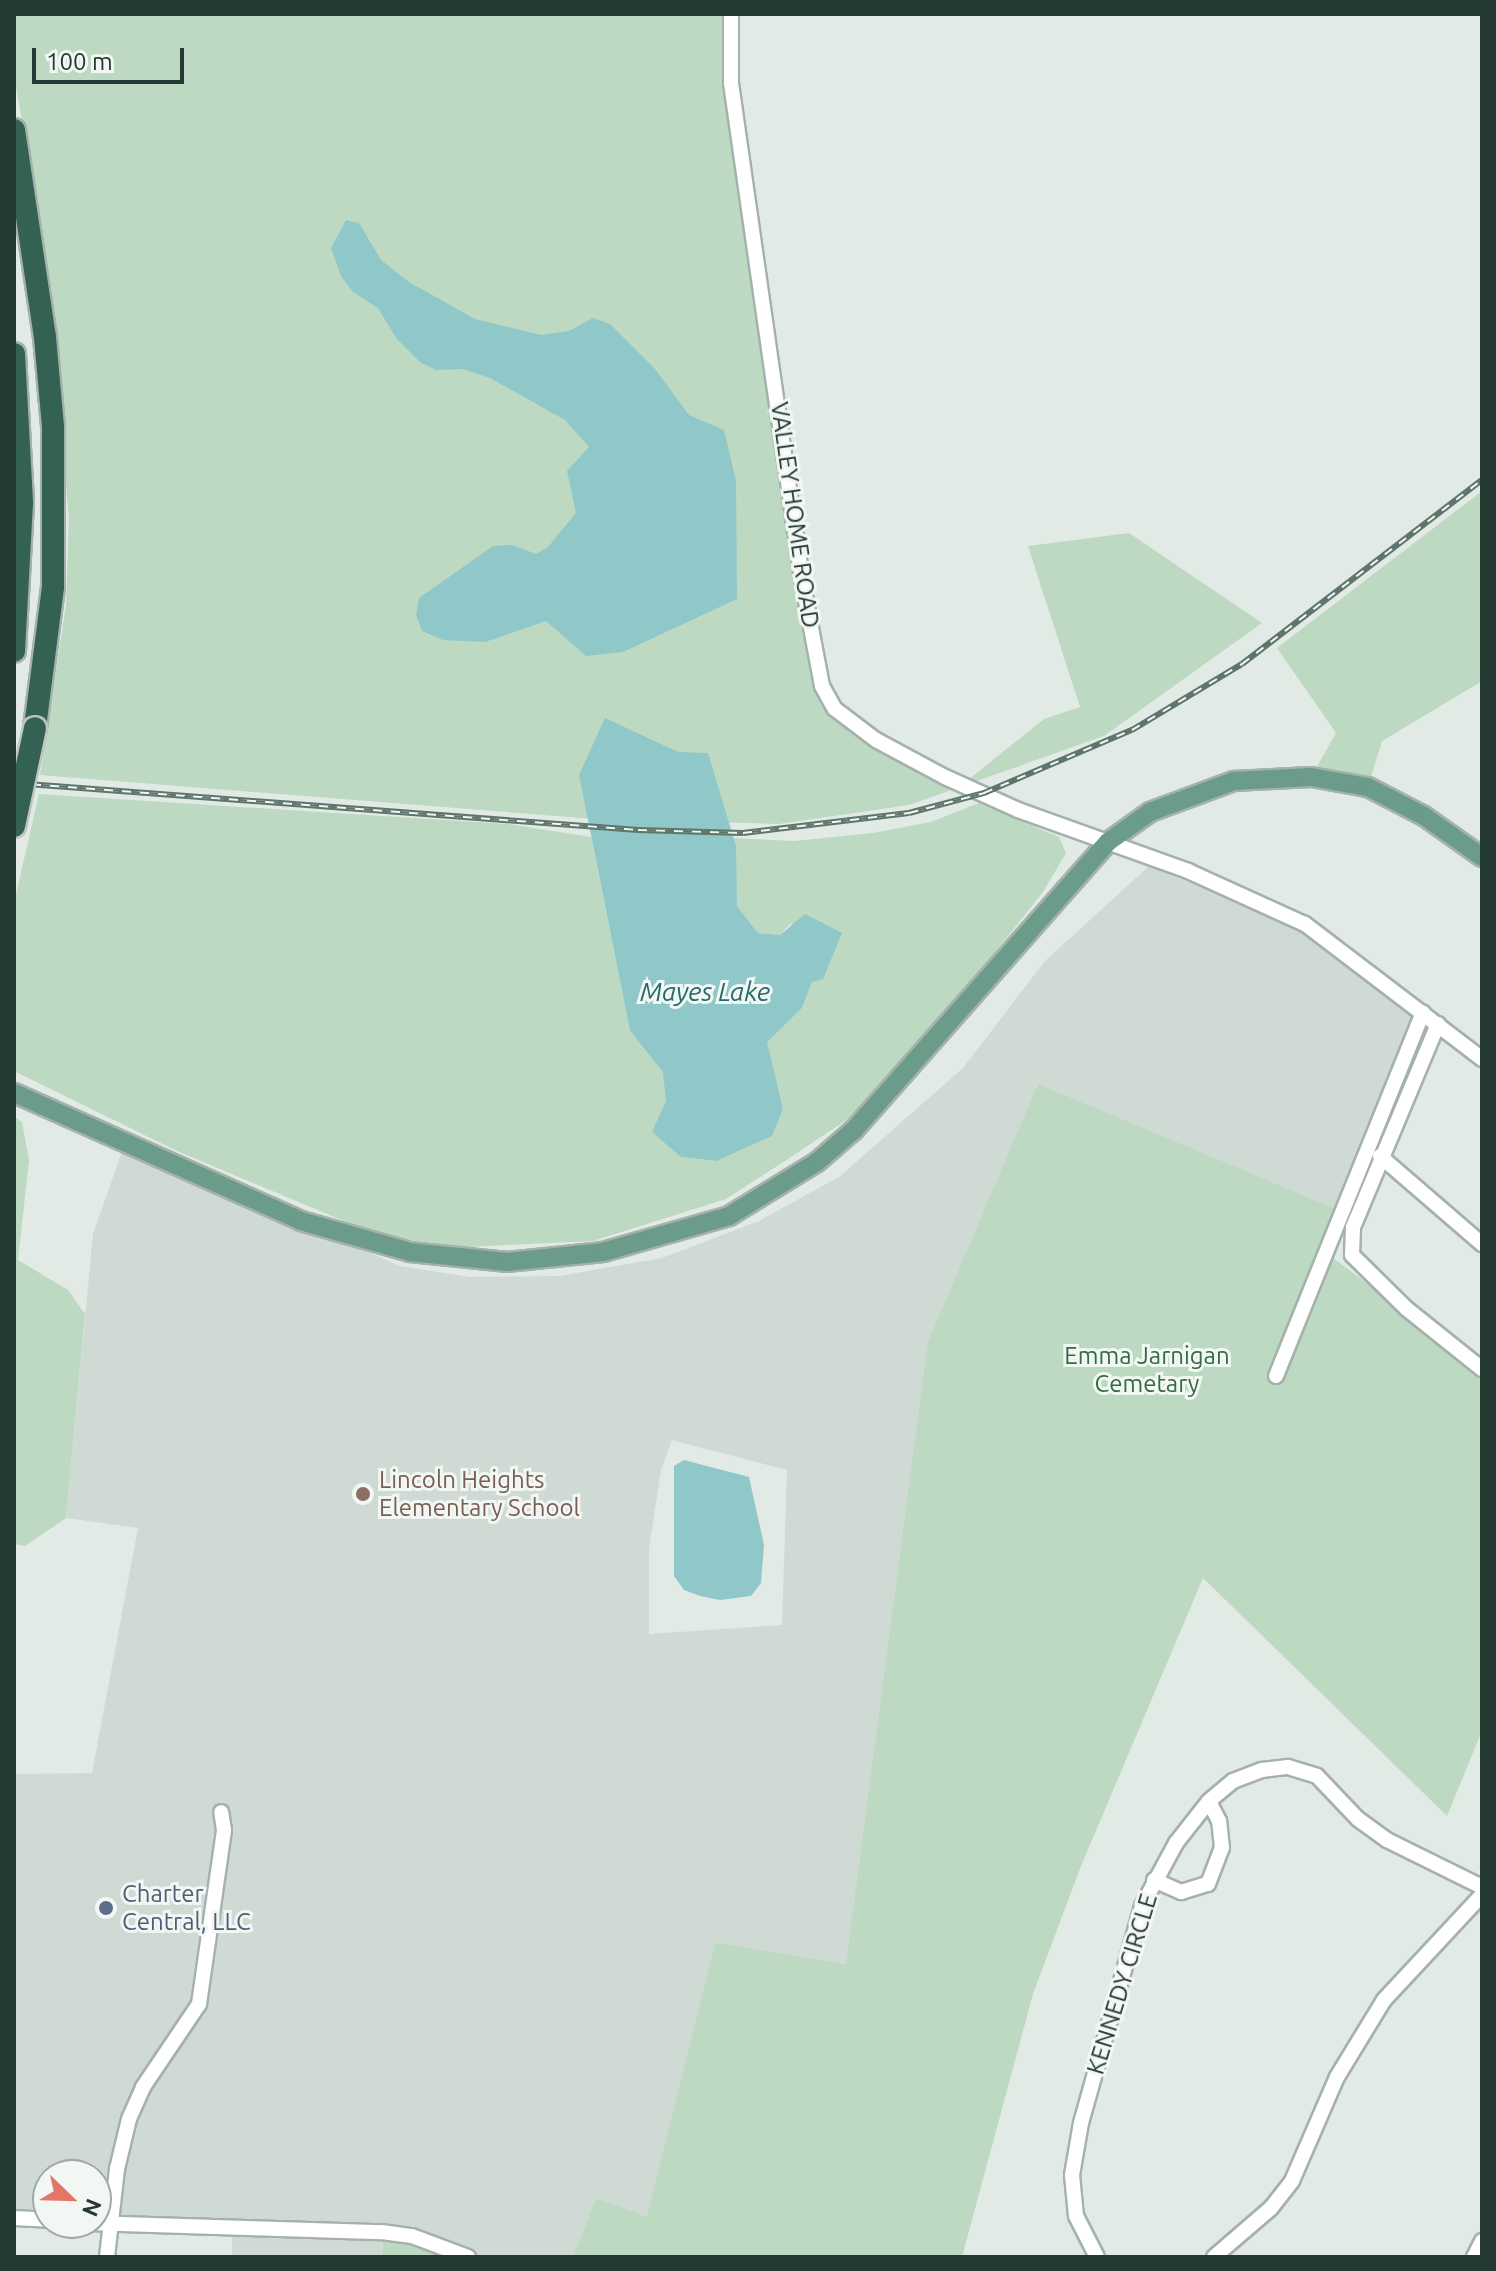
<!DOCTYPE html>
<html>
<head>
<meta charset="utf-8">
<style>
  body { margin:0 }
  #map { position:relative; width:1496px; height:2271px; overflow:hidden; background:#e2eae6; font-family:Ubuntu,sans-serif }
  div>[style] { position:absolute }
  .built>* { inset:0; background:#d0dad4 }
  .green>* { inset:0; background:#bdd9c1 }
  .water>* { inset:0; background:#90c7c9 }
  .roads { filter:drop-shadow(2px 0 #a5b1ac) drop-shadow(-2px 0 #a5b1ac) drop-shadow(0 2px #a5b1ac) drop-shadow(0 -2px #a5b1ac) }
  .minor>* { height:14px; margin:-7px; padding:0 7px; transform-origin:7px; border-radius:7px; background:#fff }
  .major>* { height:18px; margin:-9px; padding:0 9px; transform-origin:9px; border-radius:9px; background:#6b9b89 }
  .highway>* { height:22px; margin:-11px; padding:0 11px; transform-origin:11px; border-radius:11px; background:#336253 }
  .rail>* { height:6px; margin-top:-3px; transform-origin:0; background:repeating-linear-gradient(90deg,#f2f7f4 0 9px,#5e756c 0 18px); box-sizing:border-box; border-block:2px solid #5e756c }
  .bridges { filter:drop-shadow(2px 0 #bdc4c1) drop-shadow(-2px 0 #bdc4c1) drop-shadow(0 2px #bdc4c1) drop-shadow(0 -2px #bdc4c1) }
  .highway-bridge>* { height:22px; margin:-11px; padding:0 11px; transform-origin:11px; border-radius:11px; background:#336253 }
  .dots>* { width:22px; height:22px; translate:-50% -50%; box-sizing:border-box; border:4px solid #f2f7f4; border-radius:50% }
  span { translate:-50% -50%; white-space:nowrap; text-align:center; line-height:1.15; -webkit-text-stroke:6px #f2f7f4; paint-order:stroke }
  .street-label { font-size:24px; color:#243931 }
  .park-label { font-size:24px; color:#336b42 }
  .education-label { font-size:24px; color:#785e54 }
  .left { translate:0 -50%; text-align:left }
  .service-label { font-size:24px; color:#4e5e75 }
  .water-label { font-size:26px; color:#256b6e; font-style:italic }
  .frame { position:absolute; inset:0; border:16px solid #243931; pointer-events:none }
  .north { position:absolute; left:32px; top:2159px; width:80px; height:80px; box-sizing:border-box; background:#f2f7f4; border:2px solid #a0aba6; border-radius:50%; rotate:113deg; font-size:22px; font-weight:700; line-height:32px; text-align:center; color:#243931 }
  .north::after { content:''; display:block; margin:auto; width:28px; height:36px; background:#e27768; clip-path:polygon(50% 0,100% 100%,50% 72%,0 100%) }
  .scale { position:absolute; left:32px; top:48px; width:152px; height:36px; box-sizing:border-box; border:4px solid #243931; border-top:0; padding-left:10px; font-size:24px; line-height:28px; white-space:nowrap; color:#243931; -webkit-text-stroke:6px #f2f7f4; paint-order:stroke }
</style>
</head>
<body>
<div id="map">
  <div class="built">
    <i style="clip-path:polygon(evenodd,1149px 866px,1311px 933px,1423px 1013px,1341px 1211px,1037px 1084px,846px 1964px,715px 1944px,647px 2218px,596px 2198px,573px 2257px,468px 2257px,382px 2233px,383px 2257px,232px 2257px,232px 2227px,96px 2223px,96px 2175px,48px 2175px,48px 2220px,14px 2218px,14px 1774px,92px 1773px,138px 1528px,66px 1518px,93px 1234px,125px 1143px,400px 1266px,470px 1277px,559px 1276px,662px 1258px,759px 1221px,839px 1177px,963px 1068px,1045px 961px,1149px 866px,672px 1440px,787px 1470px,782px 1625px,649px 1634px,649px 1549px,661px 1470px,672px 1440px)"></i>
  </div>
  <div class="green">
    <i style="clip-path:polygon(14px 14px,731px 14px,729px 53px,814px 654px,836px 709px,963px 784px,1044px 719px,1080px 707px,1028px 546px,1129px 533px,1262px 623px,1104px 736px,909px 805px,779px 824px,581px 818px,40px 775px,66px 605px,69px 518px,44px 247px,14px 75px)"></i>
    <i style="clip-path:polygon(1482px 491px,1482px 681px,1382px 741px,1368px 787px,1311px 777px,1336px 733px,1277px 648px)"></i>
    <i style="clip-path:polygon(39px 794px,508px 824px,591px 837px,630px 1031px,663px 1072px,681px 1157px,716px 1161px,783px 1109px,766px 1042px,802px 1008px,812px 982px,791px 923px,780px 935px,758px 933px,737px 906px,734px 838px,794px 841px,873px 833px,931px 822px,979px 803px,1059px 837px,1066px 853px,1043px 892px,904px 1067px,848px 1119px,785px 1161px,726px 1199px,593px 1241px,468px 1247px,382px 1237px,177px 1151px,14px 1071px,14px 903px)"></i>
    <i style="clip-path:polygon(1038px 1084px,1341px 1211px,1325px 1252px,1482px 1369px,1482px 1731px,1447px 1816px,1203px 1578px,1081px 1866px,1033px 1994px,962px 2257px,573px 2257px,596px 2198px,647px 2217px,715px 1943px,846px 1964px,928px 1342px)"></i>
    <i style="clip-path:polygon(14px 1116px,22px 1122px,29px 1160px,18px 1260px,68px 1290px,85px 1314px,66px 1518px,25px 1546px,14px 1544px)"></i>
    <i style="clip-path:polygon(382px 2232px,468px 2257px,383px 2257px)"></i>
  </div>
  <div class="water">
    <i style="clip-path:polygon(346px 220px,359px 223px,381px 260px,409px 282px,475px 319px,541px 335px,569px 331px,593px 318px,610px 324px,655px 369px,689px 415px,724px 430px,736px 481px,737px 599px,623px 652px,586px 656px,546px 621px,485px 642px,443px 640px,422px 631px,416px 615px,419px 598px,493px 546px,512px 545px,536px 554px,548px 547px,576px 513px,567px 471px,589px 447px,565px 420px,490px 378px,463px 369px,436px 370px,420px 362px,396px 338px,378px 308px,353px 292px,341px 276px,331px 248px)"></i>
    <i style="clip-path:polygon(605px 718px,678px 752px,708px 753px,736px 846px,737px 906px,758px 933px,780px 935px,805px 914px,842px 933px,823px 979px,812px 982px,802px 1008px,767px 1042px,783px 1109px,772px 1136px,716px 1161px,681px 1157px,652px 1132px,666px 1101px,663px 1072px,630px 1031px,579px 775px)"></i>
    <i style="clip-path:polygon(684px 1460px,749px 1477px,764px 1545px,761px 1583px,751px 1596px,720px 1600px,700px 1596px,684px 1590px,674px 1576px,674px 1466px)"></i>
  </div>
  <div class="roads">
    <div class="minor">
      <i style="left:731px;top:14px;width:69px;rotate:90deg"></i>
      <i style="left:731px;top:83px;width:502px;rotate:81.87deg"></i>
      <i style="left:802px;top:580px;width:108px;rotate:79.3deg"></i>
      <i style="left:822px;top:686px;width:26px;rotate:61deg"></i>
      <i style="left:835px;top:709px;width:51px;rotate:37.1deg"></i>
      <i style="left:876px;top:740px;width:78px;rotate:28.2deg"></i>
      <i style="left:945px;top:777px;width:80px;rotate:24.3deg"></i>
      <i style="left:1018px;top:810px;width:181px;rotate:19.7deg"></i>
      <i style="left:1188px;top:871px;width:128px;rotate:24.4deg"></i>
      <i style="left:1305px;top:924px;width:223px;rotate:37.3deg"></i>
      <i style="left:1438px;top:1024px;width:220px;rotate:112.7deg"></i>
      <i style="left:1353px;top:1227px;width:28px;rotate:92deg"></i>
      <i style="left:1352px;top:1255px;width:77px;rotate:44.5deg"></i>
      <i style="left:1407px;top:1309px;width:96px;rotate:38.7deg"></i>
      <i style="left:1380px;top:1156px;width:135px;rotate:40.8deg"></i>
      <i style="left:1276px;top:1376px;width:392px;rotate:-68deg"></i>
      <i style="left:1154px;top:1880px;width:30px;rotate:24deg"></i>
      <i style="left:1181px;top:1892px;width:28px;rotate:-17deg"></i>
      <i style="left:1208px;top:1884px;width:39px;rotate:-69deg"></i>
      <i style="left:1222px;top:1848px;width:27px;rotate:-96deg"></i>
      <i style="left:1219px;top:1821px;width:22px;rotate:-117deg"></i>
      <i style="left:14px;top:2218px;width:34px;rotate:3deg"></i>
      <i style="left:89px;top:2223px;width:293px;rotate:1.8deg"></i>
      <i style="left:382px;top:2232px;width:30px;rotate:8deg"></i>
      <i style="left:412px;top:2236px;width:60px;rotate:20.6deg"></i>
      <i style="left:107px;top:2257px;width:89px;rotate:-83.5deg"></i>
      <i style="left:117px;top:2169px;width:51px;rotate:-76.5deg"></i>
      <i style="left:129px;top:2119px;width:35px;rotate:-66deg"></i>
      <i style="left:143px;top:2087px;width:100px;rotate:-56deg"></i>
      <i style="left:199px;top:2004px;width:176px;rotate:-81.8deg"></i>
      <i style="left:224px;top:1830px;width:18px;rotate:-99deg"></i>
      <i style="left:1097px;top:2257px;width:46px;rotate:-117.1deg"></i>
      <i style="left:1076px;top:2216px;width:41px;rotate:-95.6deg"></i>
      <i style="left:1072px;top:2175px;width:53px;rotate:-80.2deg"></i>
      <i style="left:1081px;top:2123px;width:225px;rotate:-74.3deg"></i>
      <i style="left:1142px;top:1906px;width:72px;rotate:-61.6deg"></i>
      <i style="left:1176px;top:1843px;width:53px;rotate:-51.8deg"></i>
      <i style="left:1209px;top:1801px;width:31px;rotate:-40deg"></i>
      <i style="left:1233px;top:1781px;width:31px;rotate:-21deg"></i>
      <i style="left:1262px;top:1770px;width:26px;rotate:-7deg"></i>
      <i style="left:1288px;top:1767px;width:30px;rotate:17deg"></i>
      <i style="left:1317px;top:1776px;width:59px;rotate:46.4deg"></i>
      <i style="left:1358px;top:1819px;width:36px;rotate:36deg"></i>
      <i style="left:1387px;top:1840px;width:106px;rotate:26.3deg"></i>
      <i style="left:1214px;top:2257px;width:75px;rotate:-40.7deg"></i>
      <i style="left:1271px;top:2208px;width:34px;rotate:-52deg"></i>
      <i style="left:1292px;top:2181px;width:113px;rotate:-66.6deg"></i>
      <i style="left:1337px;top:2077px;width:90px;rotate:-58.6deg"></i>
      <i style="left:1384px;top:2000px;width:144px;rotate:-47deg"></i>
      <i style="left:1474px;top:2257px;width:18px;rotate:-63deg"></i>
    </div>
    <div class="major">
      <i style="left:14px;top:1093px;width:314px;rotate:24deg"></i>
      <i style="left:301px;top:1221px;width:113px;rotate:15.9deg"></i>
      <i style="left:410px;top:1252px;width:98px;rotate:5.9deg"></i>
      <i style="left:507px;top:1262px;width:97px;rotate:-5.9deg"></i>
      <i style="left:603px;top:1252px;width:131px;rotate:-15.9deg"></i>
      <i style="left:729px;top:1216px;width:103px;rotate:-31.5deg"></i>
      <i style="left:817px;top:1162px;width:49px;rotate:-40.9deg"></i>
      <i style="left:854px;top:1130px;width:384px;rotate:-48.6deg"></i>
      <i style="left:1108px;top:842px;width:52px;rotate:-35.5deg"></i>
      <i style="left:1150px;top:812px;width:90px;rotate:-20.3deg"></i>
      <i style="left:1234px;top:781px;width:77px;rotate:-3deg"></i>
      <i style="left:1311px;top:777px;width:58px;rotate:10deg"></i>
      <i style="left:1368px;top:787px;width:63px;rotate:27.4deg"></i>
      <i style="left:1424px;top:816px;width:71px;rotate:35.3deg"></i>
    </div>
    <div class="highway">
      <i style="left:14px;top:130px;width:209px;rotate:81.5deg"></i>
      <i style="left:45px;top:337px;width:90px;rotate:84.9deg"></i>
      <i style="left:53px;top:427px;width:160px;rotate:90deg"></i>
      <i style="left:53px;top:587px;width:142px;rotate:97.3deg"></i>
      <i style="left:14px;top:354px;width:149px;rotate:86.9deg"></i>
      <i style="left:22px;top:503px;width:148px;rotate:93.1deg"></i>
    </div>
  </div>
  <div class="rail">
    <i style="left:14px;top:783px;width:626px;rotate:4.31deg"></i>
    <i style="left:638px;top:830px;width:105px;rotate:1.6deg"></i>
    <i style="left:743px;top:833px;width:167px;rotate:-6.9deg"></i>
    <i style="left:909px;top:813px;width:78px;rotate:-14.9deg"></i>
    <i style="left:984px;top:793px;width:161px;rotate:-23.1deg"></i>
    <i style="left:1132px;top:730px;width:128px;rotate:-31deg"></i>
    <i style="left:1242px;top:664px;width:302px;rotate:-37.5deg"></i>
  </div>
  <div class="bridges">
    <div class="highway-bridge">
      <i style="left:14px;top:826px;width:100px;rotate:-77.9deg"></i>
    </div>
  </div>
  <div class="dots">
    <i style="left:363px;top:1494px;background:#8d6e63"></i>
    <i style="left:106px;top:1908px;background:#5c6f8a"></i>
  </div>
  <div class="street-label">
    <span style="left:795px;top:515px;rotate:82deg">VALLEY HOME ROAD</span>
    <span style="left:1122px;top:1984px;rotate:-73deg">KENNEDY CIRCLE</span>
  </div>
  <div class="park-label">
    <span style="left:1147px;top:1370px">Emma Jarnigan<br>Cemetary</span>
  </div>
  <div class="education-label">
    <span class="left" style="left:379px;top:1494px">Lincoln Heights<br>Elementary School</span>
  </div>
  <div class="service-label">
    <span class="left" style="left:122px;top:1908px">Charter<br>Central, LLC</span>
  </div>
  <div class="water-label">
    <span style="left:705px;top:992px">Mayes Lake</span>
  </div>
  <div class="frame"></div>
  <div class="north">N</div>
  <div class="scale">100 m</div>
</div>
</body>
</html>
